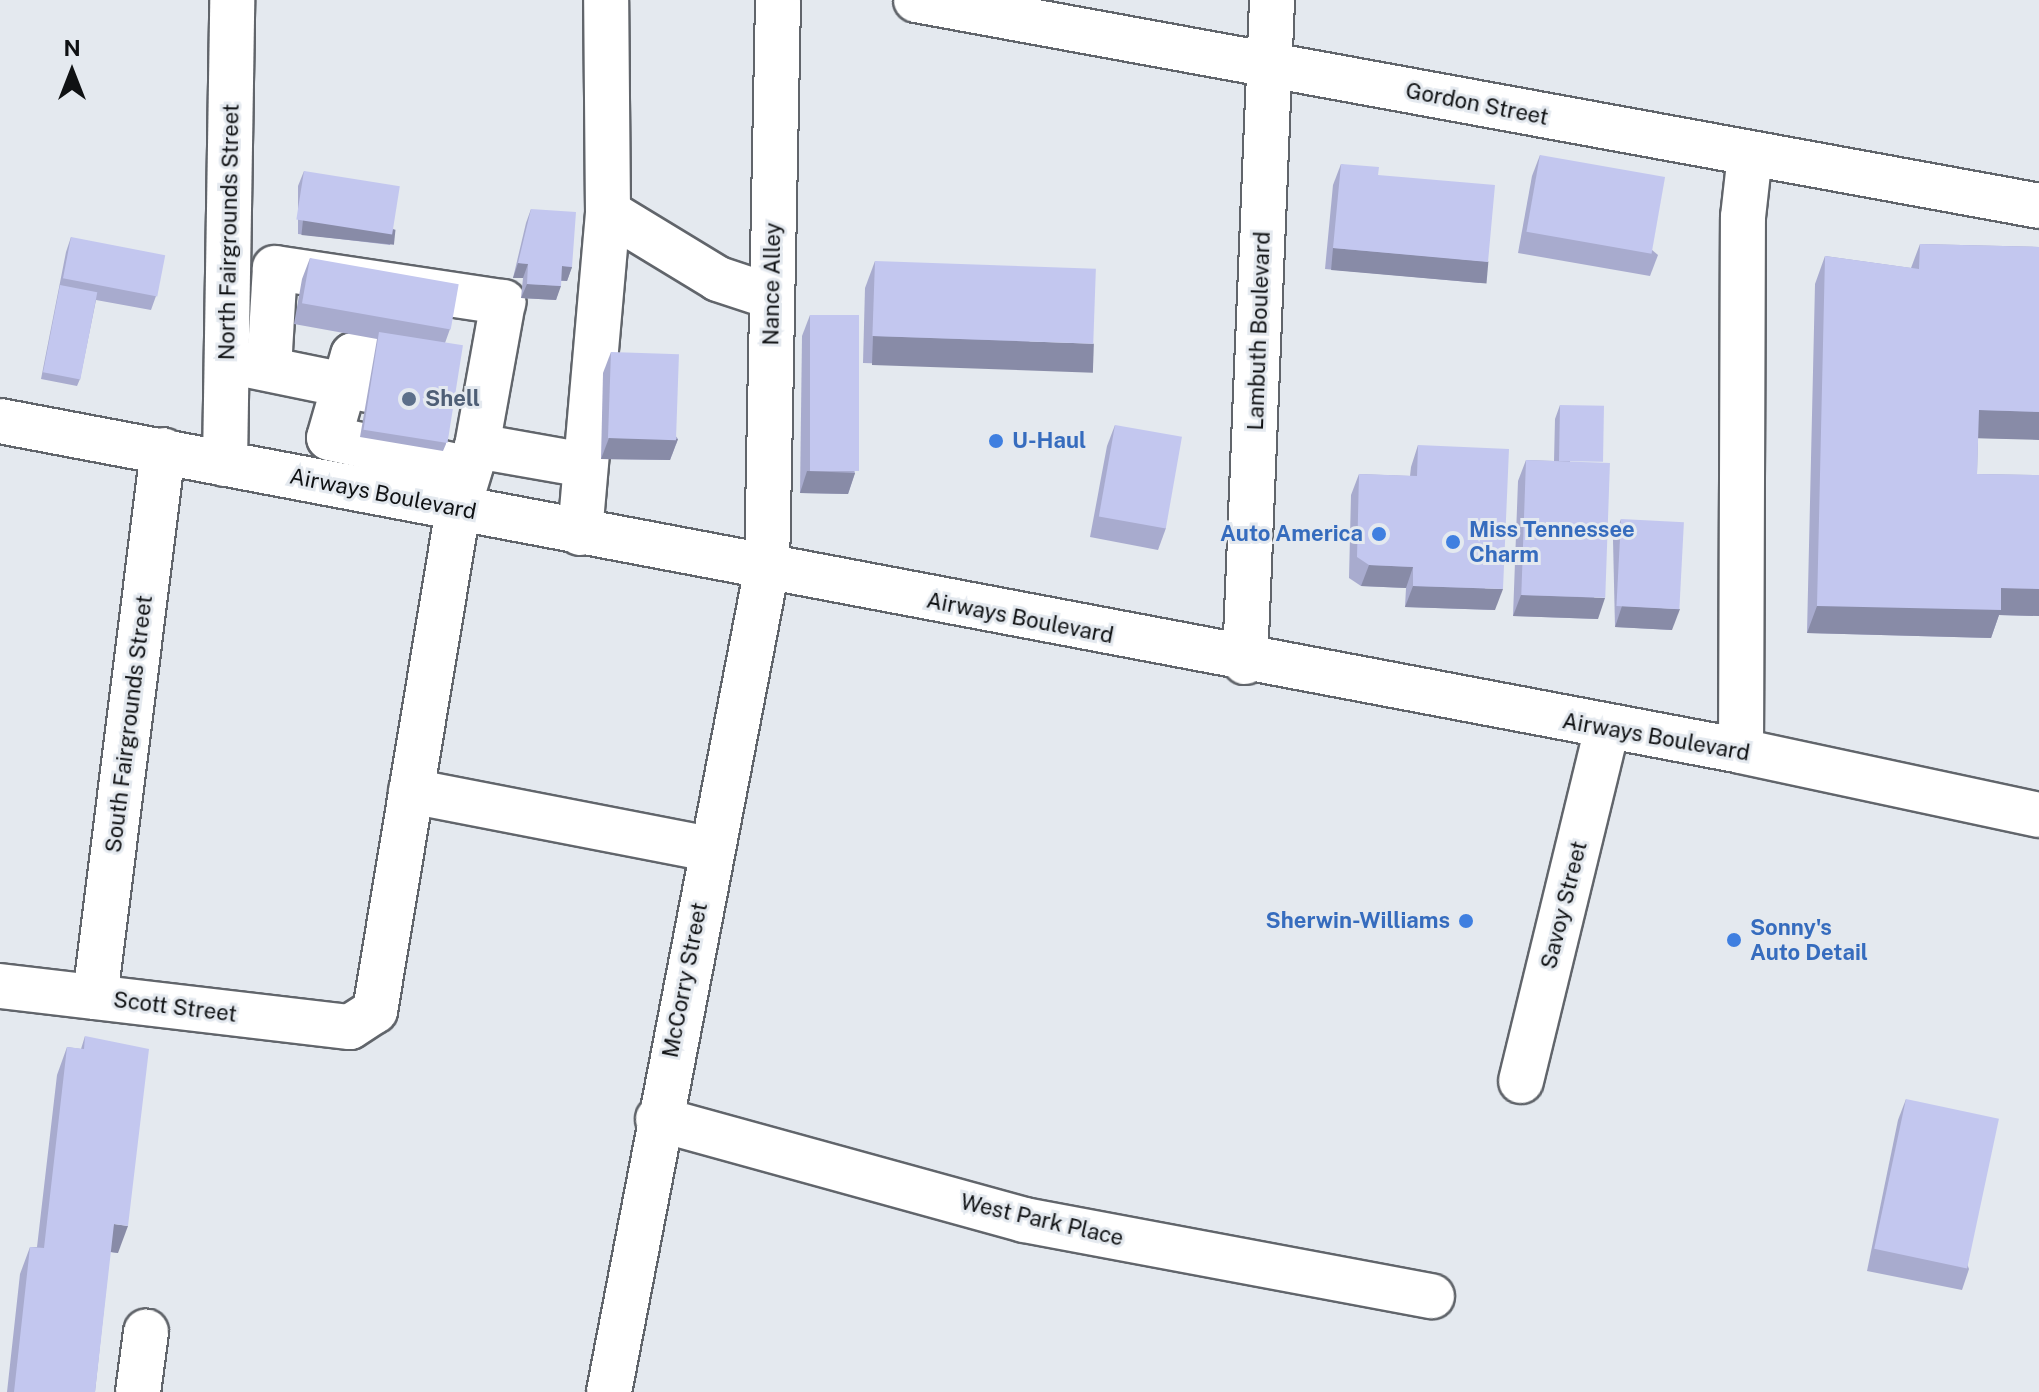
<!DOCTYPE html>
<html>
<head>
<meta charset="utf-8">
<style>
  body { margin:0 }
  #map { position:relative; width:2039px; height:1392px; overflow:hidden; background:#e4e9ef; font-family:"Public Sans",sans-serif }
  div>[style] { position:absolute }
  .roads { filter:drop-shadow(2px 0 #61656b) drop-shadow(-2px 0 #61656b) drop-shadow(0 2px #61656b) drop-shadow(0 -2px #61656b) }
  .minor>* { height:44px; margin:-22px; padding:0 22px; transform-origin:22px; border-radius:22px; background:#fff }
  .major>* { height:44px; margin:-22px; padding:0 22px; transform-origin:22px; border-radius:22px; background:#fff }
  .wall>* { inset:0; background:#a8abce }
  .shaded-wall>* { inset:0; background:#888ba7; transform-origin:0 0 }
  .building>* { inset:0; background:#c3c7ef; transform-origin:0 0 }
  .dots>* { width:22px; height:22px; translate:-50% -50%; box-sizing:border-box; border:4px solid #e4e9ef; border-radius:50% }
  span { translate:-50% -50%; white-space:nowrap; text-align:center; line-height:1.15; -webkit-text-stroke:6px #e4e9ef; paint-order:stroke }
  .street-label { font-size:22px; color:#0f1113 }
  .service-label { font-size:22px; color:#4e5e75; font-weight:700 }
  .left { translate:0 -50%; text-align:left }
  .shop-label { font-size:22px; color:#366cbe; font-weight:700 }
  .right { translate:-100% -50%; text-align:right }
  .north { position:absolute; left:32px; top:32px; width:80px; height:80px; -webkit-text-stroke:6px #e4e9ef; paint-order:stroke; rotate:0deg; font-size:22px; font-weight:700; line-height:32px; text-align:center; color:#0f1113 }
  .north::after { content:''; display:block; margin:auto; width:28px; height:36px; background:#0f1113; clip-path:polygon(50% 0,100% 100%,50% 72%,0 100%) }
</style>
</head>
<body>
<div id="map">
  <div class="roads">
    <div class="minor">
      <i style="left:916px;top:0;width:1142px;rotate:10.39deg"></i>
      <i style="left:608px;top:212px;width:129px;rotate:31.3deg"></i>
      <i style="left:718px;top:279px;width:57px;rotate:18.4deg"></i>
      <i style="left:374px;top:359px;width:21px;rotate:-169deg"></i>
      <i style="left:353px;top:355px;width:86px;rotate:106.1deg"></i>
      <i style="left:329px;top:438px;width:144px;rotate:12.4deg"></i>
      <i style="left:242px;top:364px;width:130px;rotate:11.6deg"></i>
      <i style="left:269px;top:368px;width:100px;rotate:-86.6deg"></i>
      <i style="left:275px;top:268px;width:231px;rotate:8.5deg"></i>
      <i style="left:503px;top:302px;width:146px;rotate:100.2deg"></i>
      <i style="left:225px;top:464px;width:464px;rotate:-89.1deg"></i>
      <i style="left:580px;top:533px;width:322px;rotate:-85deg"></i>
      <i style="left:608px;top:212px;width:212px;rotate:-90.5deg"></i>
      <i style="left:1245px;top:662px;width:663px;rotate:-87.66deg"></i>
      <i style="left:1741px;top:751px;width:534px;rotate:-89.79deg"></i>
      <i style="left:1743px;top:217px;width:62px;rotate:-83.6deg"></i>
      <i style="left:411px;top:791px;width:305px;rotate:11deg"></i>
      <i style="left:0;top:986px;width:352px;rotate:6.7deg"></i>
      <i style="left:350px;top:1027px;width:30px;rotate:-33deg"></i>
      <i style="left:375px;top:1011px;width:509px;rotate:-80.61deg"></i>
      <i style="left:458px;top:509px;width:66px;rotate:-73.2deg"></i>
      <i style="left:477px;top:446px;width:110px;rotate:10deg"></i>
      <i style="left:95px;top:997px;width:551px;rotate:-82.91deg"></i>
      <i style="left:1521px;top:1081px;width:362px;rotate:-76.3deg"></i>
      <i style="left:658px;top:1119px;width:380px;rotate:15.4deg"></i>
      <i style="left:1024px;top:1220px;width:415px;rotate:10.6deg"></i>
      <i style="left:138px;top:1392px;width:61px;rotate:-82.4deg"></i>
      <i style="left:609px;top:1392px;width:839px;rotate:-79.15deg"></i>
      <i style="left:767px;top:568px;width:568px;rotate:-88.89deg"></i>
    </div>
    <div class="major">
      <i style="left:0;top:421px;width:1772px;rotate:10.73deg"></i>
      <i style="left:1741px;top:751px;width:305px;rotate:12.1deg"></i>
    </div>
  </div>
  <div class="wall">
    <i style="clip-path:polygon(1540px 155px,1658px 255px,1650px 276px,1518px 253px,1532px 176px)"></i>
    <i style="clip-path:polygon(1341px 164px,1378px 175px,1480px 283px,1325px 269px,1333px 185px)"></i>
    <i style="clip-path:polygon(304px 171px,395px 230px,390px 245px,298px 234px,298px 186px)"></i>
    <i style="clip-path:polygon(531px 209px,572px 267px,567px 281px,561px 281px,556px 300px,521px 298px,523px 278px,513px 278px,526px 223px)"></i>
    <i style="clip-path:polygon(71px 237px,156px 296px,151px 310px,96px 300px,80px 379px,77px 386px,41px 379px,66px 252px)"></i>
    <i style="clip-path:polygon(1920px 244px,2039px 247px,2039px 439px,1978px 438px,1977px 474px,2039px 475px,2039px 616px,1999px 615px,1991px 638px,1807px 633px,1815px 284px,1825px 256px,1911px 268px)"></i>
    <i style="clip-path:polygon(310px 258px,450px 329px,445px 343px,446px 444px,443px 451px,360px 437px,377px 339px,294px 324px,302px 279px)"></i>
    <i style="clip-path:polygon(875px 261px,1084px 370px,863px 363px,865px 288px)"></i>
    <i style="clip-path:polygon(810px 315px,855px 473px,848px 494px,800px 493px,802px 336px)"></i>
    <i style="clip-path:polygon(611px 352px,678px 439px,670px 460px,601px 459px,603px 373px)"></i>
    <i style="clip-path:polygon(1560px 405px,1598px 619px,1513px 616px,1518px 481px,1526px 460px,1554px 461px,1555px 419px)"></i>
    <i style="clip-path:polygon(1115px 425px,1166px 528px,1158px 550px,1090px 537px,1107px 446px)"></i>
    <i style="clip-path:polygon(1418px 445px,1495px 610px,1405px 607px,1406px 588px,1361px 586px,1349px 578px,1351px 495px,1359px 474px,1410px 476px,1411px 467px)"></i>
    <i style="clip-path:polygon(1621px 519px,1672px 630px,1615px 627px,1613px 540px)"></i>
    <i style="clip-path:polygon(85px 1036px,118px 1253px,110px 1252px,95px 1392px,7px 1392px,20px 1274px,30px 1247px,37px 1247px,57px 1075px,67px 1047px,81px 1049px)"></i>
    <i style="clip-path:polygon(1906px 1099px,1969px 1269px,1962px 1290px,1867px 1271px,1898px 1120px)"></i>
  </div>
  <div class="shaded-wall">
    <i style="left:303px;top:220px;width:93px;height:15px;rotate:6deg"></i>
    <i style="left:1333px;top:248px;width:156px;height:22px;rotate:5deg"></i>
    <i style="clip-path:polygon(518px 263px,528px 264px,523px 278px,513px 278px)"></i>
    <i style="clip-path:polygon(562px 266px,572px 267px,567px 281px,557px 280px)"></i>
    <i style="clip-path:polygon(527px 284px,561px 286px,556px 300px,521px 298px)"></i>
    <i style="left:873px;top:336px;width:221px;height:29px;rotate:2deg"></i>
    <i style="clip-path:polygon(1979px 410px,2039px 412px,2039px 440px,1969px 438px)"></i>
    <i style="clip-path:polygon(609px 438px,678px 439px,670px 460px,601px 459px)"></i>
    <i style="clip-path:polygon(807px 471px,855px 473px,848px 494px,800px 493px)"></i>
    <i style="clip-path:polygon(1369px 565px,1413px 567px,1406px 588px,1361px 586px)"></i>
    <i style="clip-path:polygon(1413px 586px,1503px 589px,1495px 610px,1405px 607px)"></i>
    <i style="clip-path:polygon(2001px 588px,2039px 589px,2039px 616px,1999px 615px,1991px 638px,1807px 633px,1817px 606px)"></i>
    <i style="clip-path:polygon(1521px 595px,1605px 598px,1598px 619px,1513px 616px)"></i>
    <i style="clip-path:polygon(1622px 606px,1680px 609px,1672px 630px,1615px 627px)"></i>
    <i style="clip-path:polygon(114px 1224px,128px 1226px,118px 1253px,104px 1251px)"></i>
  </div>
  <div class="building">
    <i style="left:1540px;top:155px;width:127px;height:78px;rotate:10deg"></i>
    <i style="clip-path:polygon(1341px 164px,1379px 167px,1378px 175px,1495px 185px,1488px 262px,1333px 248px)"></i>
    <i style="left:304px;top:171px;width:97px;height:49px;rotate:9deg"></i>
    <i style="clip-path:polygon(531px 209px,576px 212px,572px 267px,562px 266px,561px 286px,527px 284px,528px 264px,518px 263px)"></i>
    <i style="left:71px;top:237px;width:96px;height:42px;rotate:11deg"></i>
    <i style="clip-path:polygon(1920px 244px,2039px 247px,2039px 412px,1979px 410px,1977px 474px,2039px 475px,2039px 589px,2001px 588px,2001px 610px,1817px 606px,1825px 256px,1919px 269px)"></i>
    <i style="left:310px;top:258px;width:151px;height:46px;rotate:10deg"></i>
    <i style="left:875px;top:261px;width:221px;height:75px;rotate:2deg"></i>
    <i style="left:60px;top:285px;width:38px;height:89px;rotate:11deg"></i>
    <i style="left:810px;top:315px;width:49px;height:156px"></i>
    <i style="left:379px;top:332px;width:85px;height:99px;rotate:9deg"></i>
    <i style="left:611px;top:352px;width:68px;height:86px;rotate:2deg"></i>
    <i style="left:1560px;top:405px;width:44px;height:56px;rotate:1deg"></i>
    <i style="left:1115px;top:425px;width:68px;height:93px;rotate:10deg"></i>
    <i style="clip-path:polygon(1418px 445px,1509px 449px,1503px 589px,1413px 586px,1413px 567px,1369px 565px,1357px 557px,1359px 474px,1417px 476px)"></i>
    <i style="left:1526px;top:460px;width:84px;height:135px;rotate:2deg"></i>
    <i style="left:1621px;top:519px;width:63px;height:87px;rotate:3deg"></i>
    <i style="clip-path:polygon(85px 1036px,149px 1049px,128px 1226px,114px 1224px,95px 1392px,14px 1392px,30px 1247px,44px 1248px,67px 1047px,84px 1049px)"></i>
    <i style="left:1906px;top:1099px;width:95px;height:153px;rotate:12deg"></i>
  </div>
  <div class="dots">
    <i style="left:409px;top:399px;background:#5c6f8a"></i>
    <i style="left:996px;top:441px;background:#3f7fe0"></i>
    <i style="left:1379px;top:534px;background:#3f7fe0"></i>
    <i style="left:1453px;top:542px;background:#3f7fe0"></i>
    <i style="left:1466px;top:921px;background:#3f7fe0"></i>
    <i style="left:1734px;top:940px;background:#3f7fe0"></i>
  </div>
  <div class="street-label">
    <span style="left:1477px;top:104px;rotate:11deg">Gordon Street</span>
    <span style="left:229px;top:232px;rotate:-89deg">North Fairgrounds Street</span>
    <span style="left:772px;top:284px;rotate:-89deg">Nance Alley</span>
    <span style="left:1259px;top:331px;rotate:-88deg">Lambuth Boulevard</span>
    <span style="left:383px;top:494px;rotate:11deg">Airways Boulevard</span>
    <span style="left:1020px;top:618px;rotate:11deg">Airways Boulevard</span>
    <span style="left:129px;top:724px;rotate:-83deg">South Fairgrounds Street</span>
    <span style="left:1656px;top:737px;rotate:10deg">Airways Boulevard</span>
    <span style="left:1564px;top:905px;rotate:-76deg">Savoy Street</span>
    <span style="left:685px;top:980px;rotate:-79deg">McCorry Street</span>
    <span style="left:175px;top:1007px;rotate:7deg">Scott Street</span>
    <span style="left:1042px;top:1220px;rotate:13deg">West Park Place</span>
  </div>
  <div class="service-label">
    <span class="left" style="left:425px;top:399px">Shell</span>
  </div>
  <div class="shop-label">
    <span class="left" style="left:1012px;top:441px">U-Haul</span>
    <span class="left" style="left:1469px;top:542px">Miss Tennessee<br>Charm</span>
    <span class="right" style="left:1363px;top:534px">Auto America</span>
    <span class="right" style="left:1450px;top:921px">Sherwin-Williams</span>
    <span class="left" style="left:1750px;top:940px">Sonny's<br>Auto Detail</span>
  </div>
  <div class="north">N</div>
</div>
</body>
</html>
